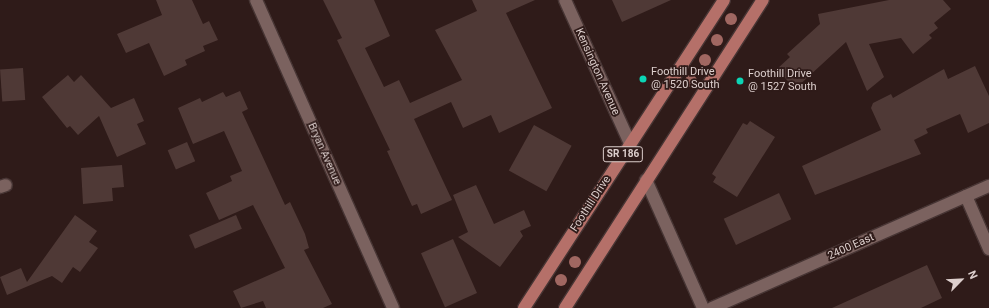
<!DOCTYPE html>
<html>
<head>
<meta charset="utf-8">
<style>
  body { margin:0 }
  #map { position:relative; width:989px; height:308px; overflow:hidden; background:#2f1b19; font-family:Roboto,sans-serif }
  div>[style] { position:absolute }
  .building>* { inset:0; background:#4f3936; transform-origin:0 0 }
  .roads { filter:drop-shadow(1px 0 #473534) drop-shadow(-1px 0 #473534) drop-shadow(0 1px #473534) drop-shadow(0 -1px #473534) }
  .minor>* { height:12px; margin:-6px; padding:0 6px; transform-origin:6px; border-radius:6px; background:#7b625f }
  .major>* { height:12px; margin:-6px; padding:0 6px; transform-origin:6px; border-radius:6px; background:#b57069 }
  .trees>* { width:12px; height:12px; margin:-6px; border-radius:50%; background:#a06761 }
  .dots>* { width:11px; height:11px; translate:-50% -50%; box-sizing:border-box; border:2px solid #2f1b19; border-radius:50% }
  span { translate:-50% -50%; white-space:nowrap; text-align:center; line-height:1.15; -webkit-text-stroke:3.5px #2f1b19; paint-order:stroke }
  .shield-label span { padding:1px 3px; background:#2f1b19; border:1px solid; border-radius:3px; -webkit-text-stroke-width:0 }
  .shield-label { font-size:10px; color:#ddcfcd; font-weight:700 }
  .street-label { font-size:11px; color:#ddcfcd }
  .poi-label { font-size:11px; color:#ddcfcd }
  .left { translate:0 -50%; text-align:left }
  .north { position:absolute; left:941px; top:260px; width:40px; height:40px; -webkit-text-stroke:3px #2f1b19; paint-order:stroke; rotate:66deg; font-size:11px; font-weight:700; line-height:16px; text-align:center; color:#ddcfcd }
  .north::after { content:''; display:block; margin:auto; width:14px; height:18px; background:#ddcfcd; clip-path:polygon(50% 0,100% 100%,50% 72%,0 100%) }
</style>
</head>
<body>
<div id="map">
  <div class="building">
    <i style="clip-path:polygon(156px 0,192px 0,203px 24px,209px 21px,218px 40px,203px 46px,205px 51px,185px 60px,187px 65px,164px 76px,149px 43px,126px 53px,117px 34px,162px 15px)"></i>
    <i style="clip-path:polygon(323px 0,374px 0,390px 36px,365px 48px,384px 87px,399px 80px,410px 103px,462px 80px,435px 30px,477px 11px,472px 0,535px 0,506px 13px,552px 108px,499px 133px,491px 115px,463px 128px,451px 102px,414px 119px,452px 200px,421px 214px,417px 204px,412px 206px,387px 151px,390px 150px,337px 40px,342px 38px)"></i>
    <i style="clip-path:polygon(612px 0,671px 0,622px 22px)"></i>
    <i style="clip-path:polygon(889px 0,943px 0,951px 9px,934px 23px,938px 28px,929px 35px,932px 38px,913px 54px,901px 38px,869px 44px,884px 77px,867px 91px,846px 42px,795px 89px,777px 69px,790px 57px,787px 54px,820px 24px,818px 14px)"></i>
    <i style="clip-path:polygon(975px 66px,989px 96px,989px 123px,968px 133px,960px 114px,926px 129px,928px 133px,914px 140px,921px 154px,815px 195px,802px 166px,881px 130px,871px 108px,873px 103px,891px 94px,893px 98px,944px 69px,948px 79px)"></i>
    <i style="left:23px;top:68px;width:32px;height:23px;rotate:86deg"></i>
    <i style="clip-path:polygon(68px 75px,74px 82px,81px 75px,111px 108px,134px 98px,144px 121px,137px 124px,146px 144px,117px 157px,99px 116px,78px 135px,70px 126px,67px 128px,42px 97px)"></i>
    <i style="clip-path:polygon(240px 91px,248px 109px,242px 112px,285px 205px,290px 202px,305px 234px,309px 248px,304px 250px,332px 304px,323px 308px,266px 308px,263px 301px,241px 308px,233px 291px,285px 268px,253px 205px,219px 220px,206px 193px,232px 181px,230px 176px,242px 171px,224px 131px,193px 144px,178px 108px,200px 98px,202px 102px,223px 92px,226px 97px)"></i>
    <i style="clip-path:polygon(750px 121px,775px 137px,737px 197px,713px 182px,716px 177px,712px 174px,743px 123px,747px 125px)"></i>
    <i style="left:534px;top:125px;width:43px;height:52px;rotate:29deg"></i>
    <i style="left:187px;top:142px;width:21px;height:21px;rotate:67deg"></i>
    <i style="clip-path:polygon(122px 165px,124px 187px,112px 188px,113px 201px,83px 204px,81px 168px)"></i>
    <i style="clip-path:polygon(476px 185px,494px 224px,524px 210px,531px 226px,520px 231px,523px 236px,500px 267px,458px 237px,468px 232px,453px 195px)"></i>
    <i style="left:779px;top:193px;width:29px;height:61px;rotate:65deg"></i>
    <i style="clip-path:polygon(75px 215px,97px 231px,89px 242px,98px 248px,80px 272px,73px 267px,62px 283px,52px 276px,7px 295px,0 277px,21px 268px,27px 282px)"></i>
    <i style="left:236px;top:215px;width:15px;height:51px;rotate:67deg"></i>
    <i style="left:453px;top:239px;width:59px;height:35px;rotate:66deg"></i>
    <i style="clip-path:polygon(927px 265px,942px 298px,921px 308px,832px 308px)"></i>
  </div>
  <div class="roads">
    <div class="minor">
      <i style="left:256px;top:0;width:337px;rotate:66deg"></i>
      <i style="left:565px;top:0;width:157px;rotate:65.6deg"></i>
      <i style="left:646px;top:180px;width:140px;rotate:66deg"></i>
      <i style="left:0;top:187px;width:6px;rotate:-18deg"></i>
      <i style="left:966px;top:196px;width:58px;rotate:66.5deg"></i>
      <i style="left:712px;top:308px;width:303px;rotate:-23.8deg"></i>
    </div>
    <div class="major">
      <i style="left:524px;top:308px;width:367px;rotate:-57deg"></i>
      <i style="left:565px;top:308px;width:366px;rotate:-57.3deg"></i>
    </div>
  </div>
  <div class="trees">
    <i style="left:731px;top:19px"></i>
    <i style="left:717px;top:40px"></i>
    <i style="left:705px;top:60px"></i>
    <i style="left:691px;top:81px"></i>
    <i style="left:575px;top:262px"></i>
    <i style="left:561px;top:280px"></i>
  </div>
  <div class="dots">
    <i style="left:643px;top:79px;background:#0cd5b5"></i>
    <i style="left:740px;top:81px;background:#0cd5b5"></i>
  </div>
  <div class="shield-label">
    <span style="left:623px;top:154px">SR 186</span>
  </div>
  <div class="street-label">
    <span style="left:597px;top:72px;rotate:66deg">Kensington Avenue</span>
    <span style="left:324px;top:154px;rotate:66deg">Bryan Avenue</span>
    <span style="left:591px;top:204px;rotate:-57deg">Foothill Drive</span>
    <span style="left:851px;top:247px;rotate:-24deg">2400 East</span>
  </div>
  <div class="poi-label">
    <span class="left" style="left:651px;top:79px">Foothill Drive<br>@ 1520 South</span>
    <span class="left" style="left:748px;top:81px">Foothill Drive<br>@ 1527 South</span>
  </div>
  <div class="north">N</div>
</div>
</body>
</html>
